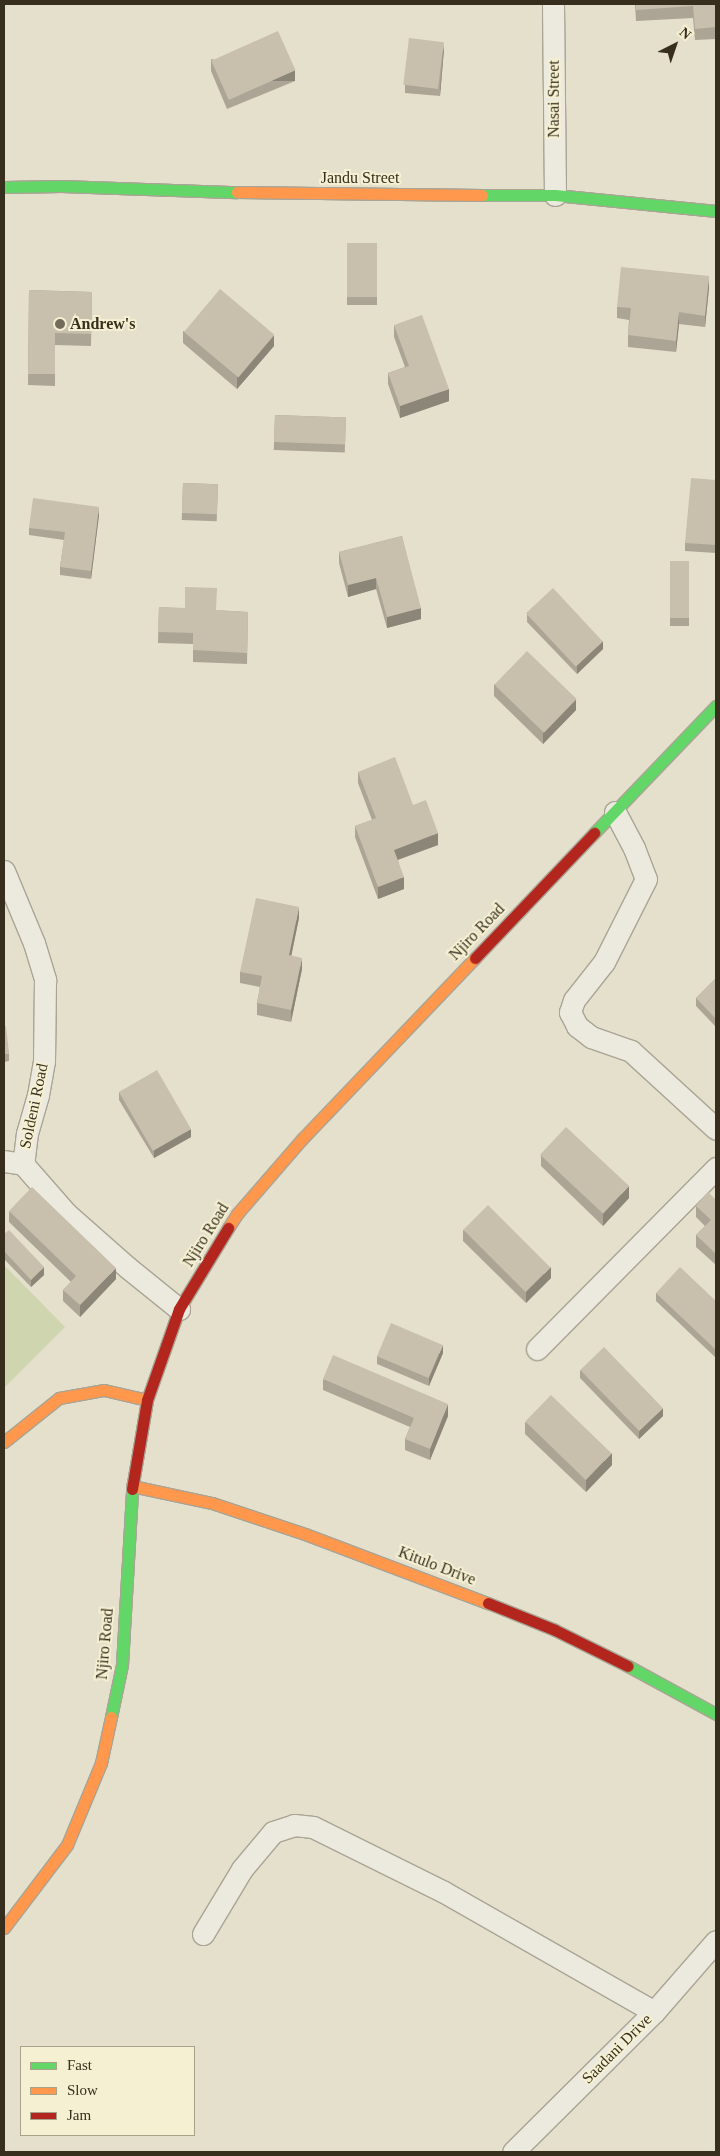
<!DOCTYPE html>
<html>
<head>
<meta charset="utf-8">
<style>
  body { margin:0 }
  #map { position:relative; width:720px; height:2156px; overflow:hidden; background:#e4e0cc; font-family:Georgia,serif }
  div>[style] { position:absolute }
  .green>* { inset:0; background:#cfd5ae }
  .roads { filter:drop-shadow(1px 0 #a9a495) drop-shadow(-1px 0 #a9a495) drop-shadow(0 1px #a9a495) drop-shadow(0 -1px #a9a495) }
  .street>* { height:21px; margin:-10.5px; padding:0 10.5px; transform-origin:10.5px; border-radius:10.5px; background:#eceade }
  .fast>* { height:11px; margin:-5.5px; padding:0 5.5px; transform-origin:5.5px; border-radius:5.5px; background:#63d668 }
  .slow>* { height:11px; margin:-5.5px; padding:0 5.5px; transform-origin:5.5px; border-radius:5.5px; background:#ff974d }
  .jam>* { height:11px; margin:-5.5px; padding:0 5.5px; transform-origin:5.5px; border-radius:5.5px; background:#b3261e }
  .wall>* { inset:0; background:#aca495; transform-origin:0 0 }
  .shaded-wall>* { inset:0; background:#8c8679; transform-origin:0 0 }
  .building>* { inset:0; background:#c8bfad; transform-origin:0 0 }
  .dots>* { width:14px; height:14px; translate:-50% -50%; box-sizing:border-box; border:2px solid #f5f0d2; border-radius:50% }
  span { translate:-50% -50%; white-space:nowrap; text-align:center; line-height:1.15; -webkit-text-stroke:4px #f5f0d2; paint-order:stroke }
  .street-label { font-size:16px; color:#382e1e }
  .poi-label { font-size:16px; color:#382e1e; font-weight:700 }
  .left { translate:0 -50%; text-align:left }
  .frame { position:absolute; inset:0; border:5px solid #382e1e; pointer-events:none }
  .legend { position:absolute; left:20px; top:2046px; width:175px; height:90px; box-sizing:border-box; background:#f5f0d2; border:1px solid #a9a28a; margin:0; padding:6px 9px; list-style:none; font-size:15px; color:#382e1e }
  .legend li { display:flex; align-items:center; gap:10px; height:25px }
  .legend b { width:25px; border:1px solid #a9a28a }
  .north { position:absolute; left:650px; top:20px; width:50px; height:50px; -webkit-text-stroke:4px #f5f0d2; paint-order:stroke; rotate:41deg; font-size:14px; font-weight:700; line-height:20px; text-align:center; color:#382e1e }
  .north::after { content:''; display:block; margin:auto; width:18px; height:22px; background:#382e1e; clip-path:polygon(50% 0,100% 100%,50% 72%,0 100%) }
</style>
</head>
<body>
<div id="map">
  <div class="green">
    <i style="clip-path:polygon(4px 1265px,65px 1327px,4px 1388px)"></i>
  </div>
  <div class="roads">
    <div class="street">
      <i style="left:553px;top:4px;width:191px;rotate:89.4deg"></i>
      <i style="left:615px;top:812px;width:41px;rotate:62.2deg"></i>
      <i style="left:634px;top:848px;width:33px;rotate:69deg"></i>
      <i style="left:646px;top:879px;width:93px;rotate:116.8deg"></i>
      <i style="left:604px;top:962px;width:48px;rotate:128.3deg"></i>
      <i style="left:574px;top:1000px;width:13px;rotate:108deg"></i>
      <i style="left:570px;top:1012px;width:16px;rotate:63deg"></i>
      <i style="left:577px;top:1026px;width:18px;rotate:38deg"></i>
      <i style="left:591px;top:1037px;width:42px;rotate:19.3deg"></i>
      <i style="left:631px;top:1051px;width:115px;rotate:42.5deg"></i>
      <i style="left:4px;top:871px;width:78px;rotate:67.4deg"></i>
      <i style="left:34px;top:943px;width:39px;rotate:73deg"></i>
      <i style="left:45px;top:980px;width:81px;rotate:90.7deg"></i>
      <i style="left:44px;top:1061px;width:35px;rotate:100deg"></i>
      <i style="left:38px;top:1095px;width:40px;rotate:106deg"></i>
      <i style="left:27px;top:1133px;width:31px;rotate:97deg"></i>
      <i style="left:23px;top:1164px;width:65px;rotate:48.7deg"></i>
      <i style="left:66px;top:1213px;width:81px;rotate:41.5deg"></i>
      <i style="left:127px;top:1267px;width:67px;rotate:38.9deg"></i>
      <i style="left:4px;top:1161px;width:19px;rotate:9deg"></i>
      <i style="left:537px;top:1349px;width:255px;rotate:-45.3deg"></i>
      <i style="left:203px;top:1934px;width:76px;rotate:-59deg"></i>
      <i style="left:242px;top:1869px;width:48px;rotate:-50deg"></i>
      <i style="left:273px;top:1832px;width:22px;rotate:-18deg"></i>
      <i style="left:294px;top:1825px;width:19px;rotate:6deg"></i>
      <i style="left:313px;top:1827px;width:146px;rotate:26.4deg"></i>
      <i style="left:444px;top:1892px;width:242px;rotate:29.7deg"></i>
      <i style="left:513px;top:2152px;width:199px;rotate:-44.8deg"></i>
      <i style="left:654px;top:2012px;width:94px;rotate:-48.9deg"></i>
    </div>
    <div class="fast">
      <i style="left:4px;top:187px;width:57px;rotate:-1deg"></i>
      <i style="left:61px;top:186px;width:176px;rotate:2deg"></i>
      <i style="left:482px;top:195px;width:73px"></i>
      <i style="left:555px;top:195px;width:162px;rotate:5.7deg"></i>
      <i style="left:594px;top:833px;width:176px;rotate:-46.2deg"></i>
      <i style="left:628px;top:1666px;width:100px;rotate:28.6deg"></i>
      <i style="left:111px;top:1717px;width:53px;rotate:-78.1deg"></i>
      <i style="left:122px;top:1665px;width:176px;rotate:-86.7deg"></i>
    </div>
    <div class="slow">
      <i style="left:237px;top:192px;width:245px;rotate:0.7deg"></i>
      <i style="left:228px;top:1228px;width:17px;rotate:-57deg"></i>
      <i style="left:237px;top:1214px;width:99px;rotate:-49.1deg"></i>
      <i style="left:302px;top:1139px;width:250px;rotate:-46.3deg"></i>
      <i style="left:4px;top:1442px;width:70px;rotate:-38.7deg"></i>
      <i style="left:59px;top:1398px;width:46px;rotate:-10.1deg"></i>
      <i style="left:104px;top:1390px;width:44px;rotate:13.1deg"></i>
      <i style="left:132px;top:1486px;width:82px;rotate:12deg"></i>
      <i style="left:212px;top:1503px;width:98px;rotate:18.4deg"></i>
      <i style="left:305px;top:1534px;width:196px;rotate:20.7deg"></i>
      <i style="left:4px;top:1928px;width:104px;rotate:-52.8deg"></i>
      <i style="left:67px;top:1845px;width:89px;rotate:-67.5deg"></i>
      <i style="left:101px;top:1763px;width:47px;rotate:-77.7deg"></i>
    </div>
    <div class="jam">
      <i style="left:475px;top:958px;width:173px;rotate:-46.4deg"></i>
      <i style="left:132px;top:1489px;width:90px;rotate:-80.4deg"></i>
      <i style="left:147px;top:1400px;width:96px;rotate:-70.6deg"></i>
      <i style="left:179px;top:1309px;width:95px;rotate:-58.8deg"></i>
      <i style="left:488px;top:1603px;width:72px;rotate:21.9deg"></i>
      <i style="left:555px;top:1630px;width:81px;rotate:26.3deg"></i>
    </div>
  </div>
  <div class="wall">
    <i style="clip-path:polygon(635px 4px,716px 4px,716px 39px,695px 40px,693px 18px,636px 21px)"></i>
    <i style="clip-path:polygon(444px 49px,440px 96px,405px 93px,405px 85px)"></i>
    <i style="clip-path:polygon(211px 59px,295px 81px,227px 109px,211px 71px)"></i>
    <i style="left:347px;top:243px;width:30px;height:62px"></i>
    <i style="clip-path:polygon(709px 288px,705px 327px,679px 324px,676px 352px,628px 347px,628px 335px,629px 320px,617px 318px,617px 307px)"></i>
    <i style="clip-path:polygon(29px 290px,92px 292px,91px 346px,55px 345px,55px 386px,28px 385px)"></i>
    <i style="clip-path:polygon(394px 325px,449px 401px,400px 418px,388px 384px,388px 373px,405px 367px,394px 337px)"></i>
    <i style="clip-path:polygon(183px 331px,274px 346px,237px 389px,183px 343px)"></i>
    <i style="left:275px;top:415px;width:71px;height:35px;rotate:2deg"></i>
    <i style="clip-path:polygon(716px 480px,716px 553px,685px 551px,685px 543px)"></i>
    <i style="left:183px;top:483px;width:35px;height:37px;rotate:2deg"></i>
    <i style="clip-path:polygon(99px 515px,91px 579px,60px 575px,60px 567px,64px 540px,29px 535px,29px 528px)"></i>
    <i style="clip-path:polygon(402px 536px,421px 619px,387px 628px,376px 589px,348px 597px,339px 563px,339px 552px)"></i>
    <i style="left:670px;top:561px;width:19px;height:65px"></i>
    <i style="clip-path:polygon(159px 607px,248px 612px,247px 664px,193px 662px,193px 644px,158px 643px)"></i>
    <i style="clip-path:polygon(527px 614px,603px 649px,577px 674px,527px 622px)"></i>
    <i style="clip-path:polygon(494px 684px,576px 710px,543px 744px,494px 696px)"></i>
    <i style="clip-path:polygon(358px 772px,413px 805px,438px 845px,398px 860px,404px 889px,378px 899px,355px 837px,355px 826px,372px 820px,358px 783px)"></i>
    <i style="clip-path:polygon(299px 918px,291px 956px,302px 969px,291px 1022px,257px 1015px,257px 1003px,260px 987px,240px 983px,240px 972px)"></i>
    <i style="clip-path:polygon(716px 978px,716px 1027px,696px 1006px,696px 998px)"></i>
    <i style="clip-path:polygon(4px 1026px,9px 1054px,9px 1061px,4px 1062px)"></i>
    <i style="clip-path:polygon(119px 1092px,191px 1137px,154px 1158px,119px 1100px)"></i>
    <i style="clip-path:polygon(541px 1155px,629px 1198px,603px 1226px,541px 1166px)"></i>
    <i style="clip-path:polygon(716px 1200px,716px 1265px,696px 1247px,696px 1235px,705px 1226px,696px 1217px,696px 1206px)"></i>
    <i style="clip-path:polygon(9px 1211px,116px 1279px,80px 1317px,63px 1301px,63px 1290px,71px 1282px,9px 1222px)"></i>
    <i style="clip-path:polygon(463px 1230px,551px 1278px,526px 1303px,463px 1241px)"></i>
    <i style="clip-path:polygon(4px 1234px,44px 1275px,31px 1287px,4px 1259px)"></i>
    <i style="clip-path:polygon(656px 1293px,716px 1301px,716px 1358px,656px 1301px)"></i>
    <i style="clip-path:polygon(443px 1353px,429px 1386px,377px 1364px,377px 1356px)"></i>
    <i style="clip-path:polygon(580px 1370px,663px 1416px,639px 1439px,580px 1378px)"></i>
    <i style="clip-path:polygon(323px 1379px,448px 1416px,430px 1460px,405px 1450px,405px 1439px,410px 1427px,323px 1390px)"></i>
    <i style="clip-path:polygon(525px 1422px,612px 1465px,586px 1492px,525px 1434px)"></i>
  </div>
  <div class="shaded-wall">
    <i style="clip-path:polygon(444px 42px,444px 49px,440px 96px,440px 88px)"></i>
    <i style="left:295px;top:70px;width:11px;height:74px;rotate:90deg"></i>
    <i style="clip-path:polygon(709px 276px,709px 288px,705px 327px,705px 316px)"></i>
    <i style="clip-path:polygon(679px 312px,679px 324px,676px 352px,676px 341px)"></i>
    <i style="clip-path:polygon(274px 335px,274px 346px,237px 389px,237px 378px)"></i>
    <i style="clip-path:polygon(449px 389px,449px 401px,400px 418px,400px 406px)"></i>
    <i style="clip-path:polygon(99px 507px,99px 515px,91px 579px,91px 571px)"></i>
    <i style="clip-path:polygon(376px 578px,376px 589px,348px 597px,348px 585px)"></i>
    <i style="clip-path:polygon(421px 608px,421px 619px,387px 628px,387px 617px)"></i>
    <i style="clip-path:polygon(603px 641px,603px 649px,577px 674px,577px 666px)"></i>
    <i style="clip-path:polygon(576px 699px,576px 710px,543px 744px,543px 733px)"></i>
    <i style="clip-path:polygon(438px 833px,438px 845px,394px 861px,394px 850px)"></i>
    <i style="clip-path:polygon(404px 877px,404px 889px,378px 899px,378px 887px)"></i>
    <i style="clip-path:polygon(299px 907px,299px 918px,289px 967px,289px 955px)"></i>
    <i style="clip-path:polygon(302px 958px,302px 969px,291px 1022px,291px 1010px)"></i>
    <i style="clip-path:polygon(191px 1129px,191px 1137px,154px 1158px,154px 1150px)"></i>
    <i style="clip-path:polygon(629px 1186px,629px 1198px,603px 1226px,603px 1214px)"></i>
    <i style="clip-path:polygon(44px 1267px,44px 1275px,31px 1287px,31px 1280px)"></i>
    <i style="clip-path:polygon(551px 1267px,551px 1278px,526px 1303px,526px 1292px)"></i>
    <i style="clip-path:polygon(116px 1268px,116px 1279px,80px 1317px,80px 1305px)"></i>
    <i style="clip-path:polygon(443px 1345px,443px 1353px,429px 1386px,429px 1378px)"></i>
    <i style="clip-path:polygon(448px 1404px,448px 1416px,430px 1460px,430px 1449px)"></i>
    <i style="clip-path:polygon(663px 1408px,663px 1416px,639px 1439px,639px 1431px)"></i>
    <i style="clip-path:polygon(612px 1453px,612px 1465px,586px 1492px,586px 1480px)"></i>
  </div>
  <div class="building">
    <i style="clip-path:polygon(636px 4px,716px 4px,716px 27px,695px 29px,693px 6px,636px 10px)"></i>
    <i style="left:278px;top:31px;width:43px;height:73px;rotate:66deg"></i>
    <i style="left:409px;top:38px;width:35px;height:47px;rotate:7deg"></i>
    <i style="left:347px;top:243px;width:30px;height:54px"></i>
    <i style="clip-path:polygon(621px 267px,709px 276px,705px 316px,679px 312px,676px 341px,628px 335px,631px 308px,617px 307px)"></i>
    <i style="left:220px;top:289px;width:71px;height:56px;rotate:40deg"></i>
    <i style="clip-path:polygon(29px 290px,92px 292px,91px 334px,55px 333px,55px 374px,28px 374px)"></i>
    <i style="clip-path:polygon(422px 315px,449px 389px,400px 406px,388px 373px,409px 366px,394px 325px)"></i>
    <i style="left:275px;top:415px;width:71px;height:27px;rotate:2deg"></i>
    <i style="clip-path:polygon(691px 478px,716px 480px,716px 545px,685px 543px)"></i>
    <i style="left:183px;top:483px;width:35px;height:30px;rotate:2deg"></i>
    <i style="clip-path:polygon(33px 498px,99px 507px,91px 571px,60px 567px,65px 532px,29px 528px)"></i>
    <i style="clip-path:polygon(402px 536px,421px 608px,387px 617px,376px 578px,348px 585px,339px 552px)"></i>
    <i style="left:670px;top:561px;width:19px;height:57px"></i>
    <i style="clip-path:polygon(185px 587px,217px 588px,216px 610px,248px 612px,247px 653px,193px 650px,193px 633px,158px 632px,159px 607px,185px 608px)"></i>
    <i style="left:553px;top:588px;width:73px;height:37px;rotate:47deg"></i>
    <i style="left:527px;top:651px;width:69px;height:47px;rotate:44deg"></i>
    <i style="clip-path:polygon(395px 757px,413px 805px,426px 800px,438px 833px,394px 850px,404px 877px,378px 887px,355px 826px,376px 818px,358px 772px)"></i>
    <i style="clip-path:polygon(256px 898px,299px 907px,289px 955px,302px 958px,291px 1010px,257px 1003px,262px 976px,240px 972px)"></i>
    <i style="clip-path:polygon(716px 978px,716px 1019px,696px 998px)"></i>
    <i style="clip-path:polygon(4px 1026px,6px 1026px,9px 1054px,4px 1054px)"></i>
    <i style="left:157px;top:1070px;width:68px;height:44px;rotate:60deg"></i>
    <i style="left:566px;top:1127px;width:86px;height:38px;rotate:43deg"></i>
    <i style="clip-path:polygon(32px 1187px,116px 1268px,80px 1305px,63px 1290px,76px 1276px,9px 1211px)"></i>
    <i style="clip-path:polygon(708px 1192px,716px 1200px,716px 1254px,696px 1235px,711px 1220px,696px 1206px)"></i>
    <i style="left:488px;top:1205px;width:88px;height:35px;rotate:45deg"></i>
    <i style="clip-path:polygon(9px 1230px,44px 1267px,31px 1280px,4px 1251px,4px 1234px)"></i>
    <i style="clip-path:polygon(680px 1267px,716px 1301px,716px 1350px,656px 1293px)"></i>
    <i style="left:391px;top:1323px;width:56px;height:36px;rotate:23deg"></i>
    <i style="left:604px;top:1347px;width:85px;height:33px;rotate:46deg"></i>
    <i style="clip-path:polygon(333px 1355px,448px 1404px,430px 1449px,405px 1439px,414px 1418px,323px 1379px)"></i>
    <i style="left:551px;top:1395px;width:84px;height:37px;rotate:44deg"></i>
  </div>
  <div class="dots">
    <i style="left:60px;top:324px;background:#746c5b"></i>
  </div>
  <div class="street-label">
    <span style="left:554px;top:99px;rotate:-90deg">Nasai Street</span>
    <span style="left:360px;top:178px">Jandu Street</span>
    <span style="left:477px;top:932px;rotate:-46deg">Njiro Road</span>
    <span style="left:34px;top:1106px;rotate:-78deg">Soldeni Road</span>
    <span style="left:206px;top:1235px;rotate:-58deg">Njiro Road</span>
    <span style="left:437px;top:1566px;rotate:21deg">Kitulo Drive</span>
    <span style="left:105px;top:1644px;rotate:-85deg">Njiro Road</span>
    <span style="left:617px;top:2049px;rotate:-45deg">Saadani Drive</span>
  </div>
  <div class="poi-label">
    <span class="left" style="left:70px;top:324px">Andrew's</span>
  </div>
  <div class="frame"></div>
  <ul class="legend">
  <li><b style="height:6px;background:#63d668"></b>Fast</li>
  <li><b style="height:6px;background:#ff974d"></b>Slow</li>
  <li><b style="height:6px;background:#b3261e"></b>Jam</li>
  </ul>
  <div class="north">N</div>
</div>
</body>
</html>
